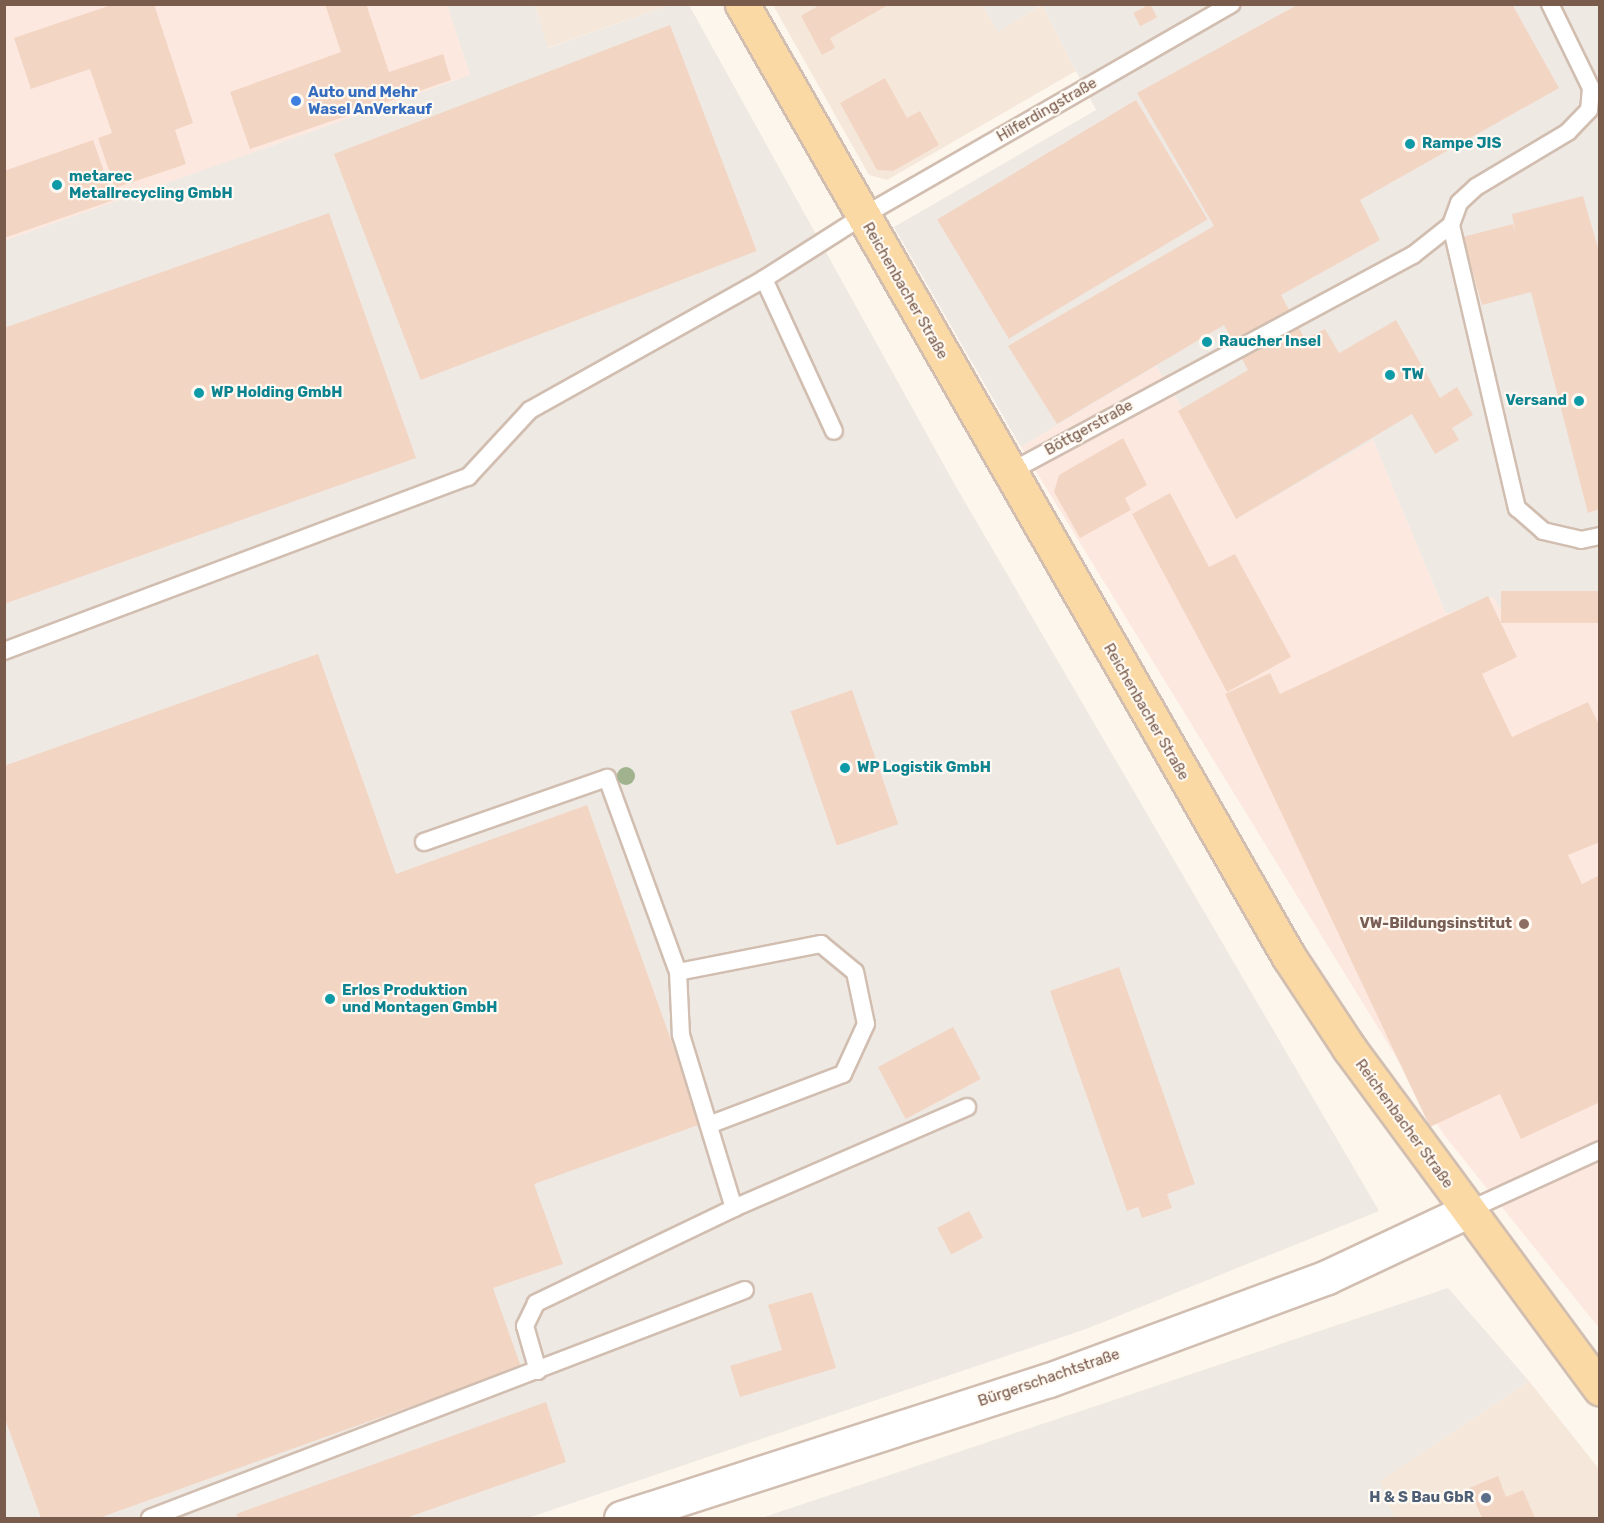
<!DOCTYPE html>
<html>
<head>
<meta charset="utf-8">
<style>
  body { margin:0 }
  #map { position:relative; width:1604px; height:1523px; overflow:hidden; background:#fdf6ec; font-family:Rubik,sans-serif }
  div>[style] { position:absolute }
  .residential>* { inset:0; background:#f5e8da }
  .commercial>* { inset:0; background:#fde8e0 }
  .industrial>* { inset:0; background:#efe9e4 }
  .building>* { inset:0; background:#f3d5c3; transform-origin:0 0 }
  .roads { filter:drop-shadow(2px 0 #d1beb0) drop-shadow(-2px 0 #d1beb0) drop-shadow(0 2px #d1beb0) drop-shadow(0 -2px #d1beb0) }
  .service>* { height:16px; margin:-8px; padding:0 8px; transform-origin:8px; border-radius:8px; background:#fff }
  .secondary>* { height:33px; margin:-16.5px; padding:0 16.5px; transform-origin:16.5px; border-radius:16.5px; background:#fff }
  .primary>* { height:33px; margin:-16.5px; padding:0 16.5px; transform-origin:16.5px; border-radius:16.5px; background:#fbd9a5 }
  .trees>* { width:18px; height:18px; margin:-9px; border-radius:50%; background:#a0b28e }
  .dots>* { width:16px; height:16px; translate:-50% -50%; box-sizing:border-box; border:3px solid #fffaf3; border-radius:50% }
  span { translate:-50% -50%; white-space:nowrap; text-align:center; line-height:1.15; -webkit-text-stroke:4.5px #fffaf3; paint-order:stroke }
  .shop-label { font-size:15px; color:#366cbe; font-weight:700 }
  .left { translate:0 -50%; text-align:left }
  .street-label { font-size:15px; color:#7a5c4d }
  .culture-label { font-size:15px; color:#0d838f; font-weight:700 }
  .right { translate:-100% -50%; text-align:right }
  .education-label { font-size:15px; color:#785e54; font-weight:700 }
  .service-label { font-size:15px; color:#4e5e75; font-weight:700 }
  .frame { position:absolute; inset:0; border:6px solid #7a5c4d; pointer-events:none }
</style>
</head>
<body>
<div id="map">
  <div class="residential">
    <i style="clip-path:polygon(535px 4px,670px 5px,547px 48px)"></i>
    <i style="clip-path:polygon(773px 5px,982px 5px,998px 31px,1042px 5px,1076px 71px,887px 180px,869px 175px)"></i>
    <i style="clip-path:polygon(1529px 1381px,1599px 1469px,1599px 1518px,1394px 1518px,1379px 1481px)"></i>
  </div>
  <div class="commercial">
    <i style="clip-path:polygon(4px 5px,447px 5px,470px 75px,5px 241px)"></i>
    <i style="clip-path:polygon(1156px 366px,1182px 408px,1178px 411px,1373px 440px,1446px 614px,1493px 597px,1503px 613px,1599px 591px,1599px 1328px,1444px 1135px,1021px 447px)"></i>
  </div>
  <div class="industrial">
    <i style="clip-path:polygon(447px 5px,535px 5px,548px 48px,670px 5px,689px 5px,955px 485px,1379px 1211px,1086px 1329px,528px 1518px,5px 1518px,4px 241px,470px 75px)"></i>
    <i style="clip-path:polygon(982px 5px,1041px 5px,998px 32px)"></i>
    <i style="clip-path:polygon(1042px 5px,1599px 5px,1599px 591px,1503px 613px,1493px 597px,1446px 614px,1373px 440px,1236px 519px,1178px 411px,1182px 408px,1156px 366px,1021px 447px,894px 227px,1096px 110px)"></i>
    <i style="clip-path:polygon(1448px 1288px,1529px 1381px,1380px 1481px,1394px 1518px,761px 1518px)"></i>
  </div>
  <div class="building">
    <i style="clip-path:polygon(114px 4px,154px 4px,193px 123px,175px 130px,186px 164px,115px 188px,98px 138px,112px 133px,90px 69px,31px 89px,14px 38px)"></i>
    <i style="clip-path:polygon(325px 4px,366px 4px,389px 72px,443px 54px,451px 80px,250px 149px,230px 92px,341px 52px)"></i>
    <i style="clip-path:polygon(821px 4px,890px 4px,830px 38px,835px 48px,822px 55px,801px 16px)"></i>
    <i style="left:1150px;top:4px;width:15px;height:19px;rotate:62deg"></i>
    <i style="clip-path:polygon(1299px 4px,1512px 4px,1559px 88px,1360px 200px,1380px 240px,1281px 295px,1305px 339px,1325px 329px,1339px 353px,1396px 320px,1440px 398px,1457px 387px,1473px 415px,1452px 428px,1459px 440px,1435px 454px,1412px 414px,1236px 519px,1178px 411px,1248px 370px,1224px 325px,1057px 424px,1008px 346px,1214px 226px,1137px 93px)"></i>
    <i style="left:670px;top:25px;width:242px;height:360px;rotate:69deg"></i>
    <i style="clip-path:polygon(885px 78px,907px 118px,920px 111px,939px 145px,893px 171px,877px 170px,840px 103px)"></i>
    <i style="left:1136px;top:100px;width:139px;height:232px;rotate:59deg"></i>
    <i style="clip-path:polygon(93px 140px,114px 200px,4px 238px,4px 171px)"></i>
    <i style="clip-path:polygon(1583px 196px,1600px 255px,1600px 509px,1588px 513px,1531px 292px,1482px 305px,1463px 237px,1513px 224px,1516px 235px,1512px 214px)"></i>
    <i style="clip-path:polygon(329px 213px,416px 458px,4px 604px,4px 328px)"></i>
    <i style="left:1212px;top:335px;width:7px;height:15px;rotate:56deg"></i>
    <i style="clip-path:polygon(1123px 438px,1147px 485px,1125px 498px,1131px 510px,1080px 538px,1054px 492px,1059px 475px)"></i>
    <i style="clip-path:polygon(1170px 493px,1209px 567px,1235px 554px,1291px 657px,1227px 692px,1132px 514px)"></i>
    <i style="left:1600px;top:591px;width:32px;height:99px;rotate:90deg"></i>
    <i style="clip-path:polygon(1488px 596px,1517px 657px,1482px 674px,1512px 737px,1588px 702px,1600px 727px,1600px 842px,1568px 855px,1582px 884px,1600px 875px,1600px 1102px,1521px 1139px,1500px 1094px,1430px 1127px,1225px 694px,1270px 673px,1280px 694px)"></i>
    <i style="clip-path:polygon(318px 654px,396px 874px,587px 805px,701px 1124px,534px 1184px,563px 1264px,493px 1288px,521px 1367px,99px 1518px,41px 1518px,4px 1416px,4px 766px)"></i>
    <i style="left:852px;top:690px;width:142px;height:65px;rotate:71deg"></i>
    <i style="clip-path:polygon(1119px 967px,1195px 1184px,1167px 1194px,1172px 1208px,1142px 1218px,1138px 1207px,1127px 1211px,1050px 991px)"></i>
    <i style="left:953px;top:1027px;width:59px;height:85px;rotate:62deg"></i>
    <i style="left:969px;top:1211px;width:30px;height:36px;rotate:62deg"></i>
    <i style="clip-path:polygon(812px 1292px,836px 1368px,740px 1397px,730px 1366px,782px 1350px,768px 1305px)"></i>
    <i style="clip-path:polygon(546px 1402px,566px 1462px,406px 1518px,238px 1518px,236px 1514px)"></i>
    <i style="clip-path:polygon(1498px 1476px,1506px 1497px,1523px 1490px,1535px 1518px,1482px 1518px,1469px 1488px)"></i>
  </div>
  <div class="roads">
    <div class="service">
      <i style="left:1550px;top:4px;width:93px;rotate:64deg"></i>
      <i style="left:1591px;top:88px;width:22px;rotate:95deg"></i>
      <i style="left:1589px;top:110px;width:30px;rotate:134deg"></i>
      <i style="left:1568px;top:132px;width:107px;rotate:149.1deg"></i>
      <i style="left:1476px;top:187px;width:23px;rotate:137deg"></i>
      <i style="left:1459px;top:203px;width:23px;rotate:110deg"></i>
      <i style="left:1451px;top:225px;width:291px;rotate:76.9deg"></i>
      <i style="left:1517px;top:508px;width:35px;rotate:41deg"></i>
      <i style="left:1543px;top:531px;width:39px;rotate:13deg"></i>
      <i style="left:1581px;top:540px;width:19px;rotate:-12deg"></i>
      <i style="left:764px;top:279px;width:167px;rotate:65.3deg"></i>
      <i style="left:1008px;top:473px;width:460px;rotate:-28.3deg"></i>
      <i style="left:1413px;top:255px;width:48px;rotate:-38.3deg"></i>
      <i style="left:4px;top:651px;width:496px;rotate:-20.6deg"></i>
      <i style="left:468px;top:477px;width:91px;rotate:-47.2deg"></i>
      <i style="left:530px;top:410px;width:268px;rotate:-29.2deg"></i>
      <i style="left:764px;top:279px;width:117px;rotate:-32.5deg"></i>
      <i style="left:863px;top:216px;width:425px;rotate:-29.9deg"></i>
      <i style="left:424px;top:842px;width:194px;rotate:-19.3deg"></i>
      <i style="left:607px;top:778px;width:207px;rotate:69.9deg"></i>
      <i style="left:678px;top:972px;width:63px;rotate:87.3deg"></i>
      <i style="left:681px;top:1035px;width:181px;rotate:73deg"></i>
      <i style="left:678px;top:972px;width:146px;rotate:-11.1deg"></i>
      <i style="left:821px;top:944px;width:44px;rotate:39.5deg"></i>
      <i style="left:855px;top:972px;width:53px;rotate:78.1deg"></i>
      <i style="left:866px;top:1024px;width:55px;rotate:114.7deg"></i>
      <i style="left:843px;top:1074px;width:143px;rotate:159.2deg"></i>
      <i style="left:1467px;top:1211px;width:146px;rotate:-24.6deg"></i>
      <i style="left:538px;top:1371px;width:47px;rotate:-106.1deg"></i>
      <i style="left:525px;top:1326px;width:25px;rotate:-64deg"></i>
      <i style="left:536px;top:1303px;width:220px;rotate:-25.6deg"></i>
      <i style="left:734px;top:1208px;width:254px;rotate:-23.4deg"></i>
      <i style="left:150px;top:1518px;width:637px;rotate:-20.97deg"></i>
    </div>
    <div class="secondary">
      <i style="left:621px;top:1518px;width:450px;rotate:-17.9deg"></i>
      <i style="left:1049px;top:1380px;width:296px;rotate:-20.3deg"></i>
      <i style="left:1327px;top:1277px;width:155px;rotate:-25.2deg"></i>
    </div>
    <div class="primary">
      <i style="left:742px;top:4px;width:1099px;rotate:60.15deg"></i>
      <i style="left:1289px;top:957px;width:109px;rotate:56.6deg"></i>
      <i style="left:1349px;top:1048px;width:423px;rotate:53.6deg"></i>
    </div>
  </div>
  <div class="trees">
    <i style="left:626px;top:776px"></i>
  </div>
  <div class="dots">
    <i style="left:296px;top:101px;background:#3f7fe0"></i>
    <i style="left:1410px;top:144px;background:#0f9aa8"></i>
    <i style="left:57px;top:185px;background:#0f9aa8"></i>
    <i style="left:1207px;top:342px;background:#0f9aa8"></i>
    <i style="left:1390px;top:375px;background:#0f9aa8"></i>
    <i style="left:199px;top:393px;background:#0f9aa8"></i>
    <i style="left:1579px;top:401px;background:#0f9aa8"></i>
    <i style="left:845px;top:768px;background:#0f9aa8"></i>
    <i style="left:1524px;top:924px;background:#8d6e63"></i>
    <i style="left:330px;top:999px;background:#0f9aa8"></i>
    <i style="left:1486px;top:1498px;background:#5c6f8a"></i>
  </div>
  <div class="shop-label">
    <span class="left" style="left:308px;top:101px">Auto und Mehr<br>Wasel AnVerkauf</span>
  </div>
  <div class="street-label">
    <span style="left:1047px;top:110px;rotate:-30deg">Hilferdingstraße</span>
    <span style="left:905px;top:291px;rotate:60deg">Reichenbacher Straße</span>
    <span style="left:1089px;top:428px;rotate:-29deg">Böttgerstraße</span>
    <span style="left:1146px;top:712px;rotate:60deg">Reichenbacher Straße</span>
    <span style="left:1404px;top:1124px;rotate:54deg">Reichenbacher Straße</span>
    <span style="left:1049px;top:1378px;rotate:-19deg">Bürgerschachtstraße</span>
  </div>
  <div class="culture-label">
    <span class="left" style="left:1422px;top:144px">Rampe JIS</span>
    <span class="left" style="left:69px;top:185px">metarec<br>Metallrecycling GmbH</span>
    <span class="left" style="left:1219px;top:342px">Raucher Insel</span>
    <span class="left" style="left:1402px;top:375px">TW</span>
    <span class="left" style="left:211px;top:393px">WP Holding GmbH</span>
    <span class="right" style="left:1567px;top:401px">Versand</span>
    <span class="left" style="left:857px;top:768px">WP Logistik GmbH</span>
    <span class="left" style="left:342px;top:999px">Erlos Produktion<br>und Montagen GmbH</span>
  </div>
  <div class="education-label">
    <span class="right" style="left:1512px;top:924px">VW-Bildungsinstitut</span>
  </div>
  <div class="service-label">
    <span class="right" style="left:1474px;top:1498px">H &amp; S Bau GbR</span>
  </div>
  <div class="frame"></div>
</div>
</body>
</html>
